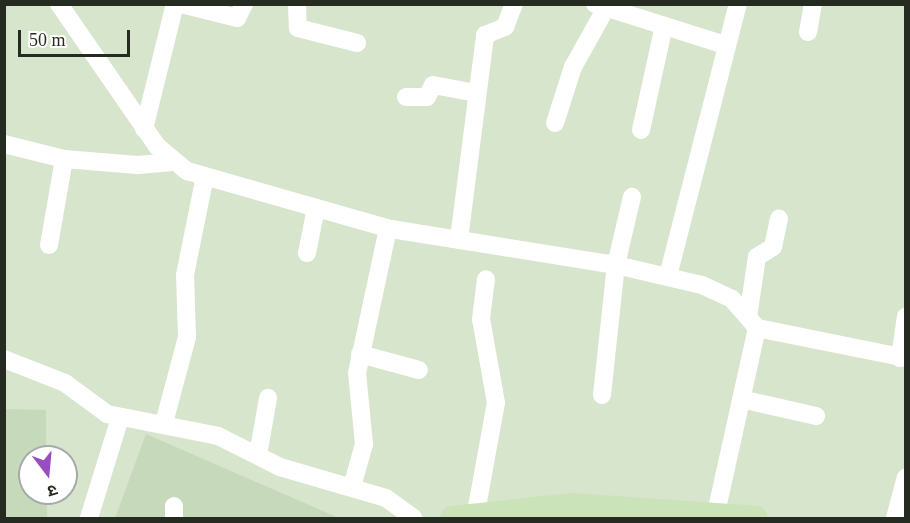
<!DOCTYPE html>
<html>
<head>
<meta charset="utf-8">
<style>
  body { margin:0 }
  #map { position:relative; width:910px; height:523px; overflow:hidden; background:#d7e5cc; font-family:"Times New Roman","Noto Sans Devanagari",serif }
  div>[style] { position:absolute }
  .built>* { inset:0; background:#c7d9bb }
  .minor>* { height:18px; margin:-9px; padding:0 9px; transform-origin:9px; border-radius:9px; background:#fff }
  .major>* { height:24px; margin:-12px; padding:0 12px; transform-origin:12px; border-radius:12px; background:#cbe3b8 }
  span { translate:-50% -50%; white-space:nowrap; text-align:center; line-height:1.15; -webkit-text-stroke:5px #fff; paint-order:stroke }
  .frame { position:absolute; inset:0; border:6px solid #262b22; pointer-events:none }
  .north { position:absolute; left:18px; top:445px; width:60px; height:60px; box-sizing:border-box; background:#fff; border:2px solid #a8aaa7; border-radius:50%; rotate:164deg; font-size:16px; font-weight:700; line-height:24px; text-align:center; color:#262b22 }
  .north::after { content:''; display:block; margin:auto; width:21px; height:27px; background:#984ec0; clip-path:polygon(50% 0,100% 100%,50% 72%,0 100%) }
  .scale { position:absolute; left:18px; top:30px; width:112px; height:27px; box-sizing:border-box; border:3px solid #262b22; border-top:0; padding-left:8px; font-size:18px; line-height:21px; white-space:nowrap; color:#262b22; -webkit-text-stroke:4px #fff; paint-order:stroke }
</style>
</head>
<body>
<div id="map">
  <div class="built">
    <i style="clip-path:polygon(5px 409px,46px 410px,46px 457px,30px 457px,30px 493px,47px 493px,47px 518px,5px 518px)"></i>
    <i style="clip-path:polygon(146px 434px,339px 518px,115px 518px)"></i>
  </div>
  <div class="minor">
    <i style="left:59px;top:4px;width:173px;rotate:55.4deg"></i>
    <i style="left:157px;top:146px;width:39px;rotate:40deg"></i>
    <i style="left:187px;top:171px;width:212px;rotate:15.9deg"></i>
    <i style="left:391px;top:229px;width:228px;rotate:9.1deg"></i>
    <i style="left:616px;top:265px;width:88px;rotate:13.1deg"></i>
    <i style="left:702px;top:285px;width:33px;rotate:25deg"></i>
    <i style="left:732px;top:299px;width:38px;rotate:49deg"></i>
    <i style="left:757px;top:328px;width:195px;rotate:102.5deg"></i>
    <i style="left:181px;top:4px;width:58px;rotate:14deg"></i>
    <i style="left:237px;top:18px;width:16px;rotate:-63deg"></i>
    <i style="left:297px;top:4px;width:24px;rotate:88deg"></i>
    <i style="left:298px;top:28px;width:61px;rotate:14.3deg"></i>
    <i style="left:595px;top:4px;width:136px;rotate:17.5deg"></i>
    <i style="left:808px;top:32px;width:28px;rotate:-80deg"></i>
    <i style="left:406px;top:97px;width:21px"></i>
    <i style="left:427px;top:97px;width:13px;rotate:-63deg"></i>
    <i style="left:433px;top:85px;width:44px;rotate:10.5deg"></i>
    <i style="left:555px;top:123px;width:59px;rotate:-72.2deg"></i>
    <i style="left:573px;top:67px;width:68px;rotate:-60.8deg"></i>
    <i style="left:144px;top:129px;width:129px;rotate:-76.1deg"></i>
    <i style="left:641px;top:130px;width:107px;rotate:-77.6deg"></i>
    <i style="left:4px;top:144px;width:62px;rotate:14deg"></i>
    <i style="left:64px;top:159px;width:74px;rotate:4.6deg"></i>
    <i style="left:138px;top:165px;width:32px;rotate:-5deg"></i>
    <i style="left:459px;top:239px;width:206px;rotate:-82.7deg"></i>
    <i style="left:485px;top:35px;width:22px;rotate:-22deg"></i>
    <i style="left:505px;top:27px;width:25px;rotate:-69deg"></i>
    <i style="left:49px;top:245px;width:87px;rotate:-80.1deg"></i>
    <i style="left:307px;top:253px;width:46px;rotate:-78.7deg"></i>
    <i style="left:668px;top:276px;width:281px;rotate:-75.6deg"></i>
    <i style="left:748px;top:317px;width:61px;rotate:-81.5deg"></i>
    <i style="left:757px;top:257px;width:19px;rotate:-32deg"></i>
    <i style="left:773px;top:247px;width:29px;rotate:-78deg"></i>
    <i style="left:757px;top:328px;width:152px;rotate:11.4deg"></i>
    <i style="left:360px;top:354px;width:61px;rotate:15.2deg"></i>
    <i style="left:900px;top:358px;width:42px;rotate:-81.9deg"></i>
    <i style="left:4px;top:359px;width:66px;rotate:21.5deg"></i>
    <i style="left:65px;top:383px;width:52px;rotate:36.4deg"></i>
    <i style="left:107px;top:414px;width:113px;rotate:11.2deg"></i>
    <i style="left:218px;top:436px;width:69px;rotate:26.6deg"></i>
    <i style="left:280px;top:467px;width:110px;rotate:16.3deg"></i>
    <i style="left:386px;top:498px;width:34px;rotate:36deg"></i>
    <i style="left:602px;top:395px;width:131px;rotate:-83.9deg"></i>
    <i style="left:616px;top:265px;width:70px;rotate:-76.8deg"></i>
    <i style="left:741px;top:399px;width:77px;rotate:12.8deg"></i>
    <i style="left:164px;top:423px;width:89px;rotate:-75deg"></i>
    <i style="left:187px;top:337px;width:62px;rotate:-91.8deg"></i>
    <i style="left:185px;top:275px;width:101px;rotate:-78.6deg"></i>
    <i style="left:258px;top:455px;width:58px;rotate:-80deg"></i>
    <i style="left:352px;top:487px;width:45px;rotate:-74.4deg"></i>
    <i style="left:364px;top:444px;width:71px;rotate:-95.6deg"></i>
    <i style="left:357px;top:373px;width:148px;rotate:-77.9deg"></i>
    <i style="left:89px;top:518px;width:105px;rotate:-72.8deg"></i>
    <i style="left:174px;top:518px;width:12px;rotate:-90deg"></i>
    <i style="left:475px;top:518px;width:117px;rotate:-79.7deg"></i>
    <i style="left:496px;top:403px;width:85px;rotate:-100.1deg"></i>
    <i style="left:481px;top:319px;width:40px;rotate:-82.9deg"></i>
    <i style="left:895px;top:518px;width:42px;rotate:-75deg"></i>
  </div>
  <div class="major">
    <i style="left:452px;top:518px;width:121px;rotate:-6.2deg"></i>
    <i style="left:572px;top:505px;width:184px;rotate:4deg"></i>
  </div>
  <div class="frame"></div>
  <div class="north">उ</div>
  <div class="scale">50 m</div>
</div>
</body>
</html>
